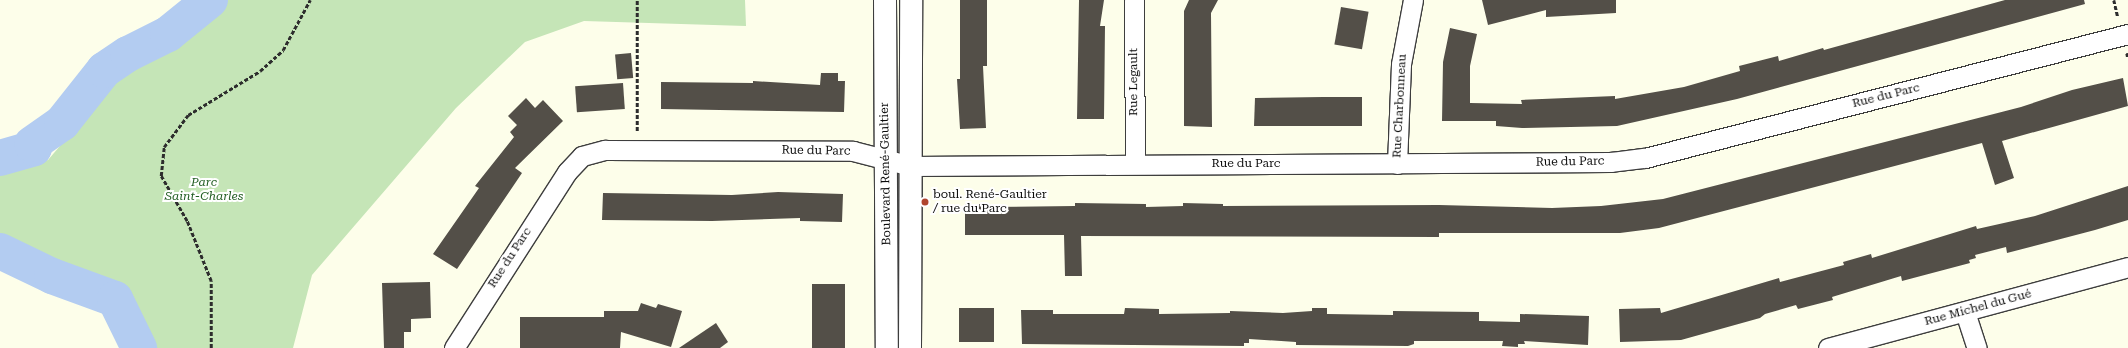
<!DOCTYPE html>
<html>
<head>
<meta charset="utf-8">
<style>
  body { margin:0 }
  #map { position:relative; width:2128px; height:348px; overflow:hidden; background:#fdfeea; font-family:"Roboto Serif",serif }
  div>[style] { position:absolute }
  .green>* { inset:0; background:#c5e5b7 }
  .river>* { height:36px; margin:-18px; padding:0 18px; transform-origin:18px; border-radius:18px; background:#b3ccf1 }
  .building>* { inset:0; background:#534f48; transform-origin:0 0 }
  .path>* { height:2.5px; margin-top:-1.25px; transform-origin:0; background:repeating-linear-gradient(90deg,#2d2d2d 0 4px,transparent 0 6px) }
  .roads { filter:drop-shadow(1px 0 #3e3e3e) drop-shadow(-1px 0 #3e3e3e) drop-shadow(0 1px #3e3e3e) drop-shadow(0 -1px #3e3e3e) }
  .minor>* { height:19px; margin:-9.5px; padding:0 9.5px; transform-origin:9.5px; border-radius:9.5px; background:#fff }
  .tertiary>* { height:22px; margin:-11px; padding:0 11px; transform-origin:11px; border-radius:11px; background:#fff }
  .dots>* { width:11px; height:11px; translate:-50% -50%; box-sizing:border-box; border:2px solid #fff; border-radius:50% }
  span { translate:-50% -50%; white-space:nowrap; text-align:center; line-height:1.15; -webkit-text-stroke:4px #fff; paint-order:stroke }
  .street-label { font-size:12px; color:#0b0b0b }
  .park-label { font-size:12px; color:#215d22; font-style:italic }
  .poi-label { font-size:12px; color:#0b0b0b }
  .left { translate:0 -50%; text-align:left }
</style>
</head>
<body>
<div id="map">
  <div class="green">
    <i style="clip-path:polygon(224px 0,745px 0,746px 26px,584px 21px,525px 42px,456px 108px,312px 275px,293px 348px,139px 348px,115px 299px,52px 276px,0 251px,0 173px,48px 160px,112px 85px,209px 18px)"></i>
  </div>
  <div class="river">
    <i style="left:0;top:158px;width:35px;rotate:-16deg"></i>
    <i style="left:34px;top:148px;width:4px;rotate:-117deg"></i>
    <i style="left:32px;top:144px;width:37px;rotate:-35deg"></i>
    <i style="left:62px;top:123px;width:68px;rotate:-51.6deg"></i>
    <i style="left:104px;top:70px;width:29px;rotate:-34deg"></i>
    <i style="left:128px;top:54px;width:45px;rotate:-26.6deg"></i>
    <i style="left:168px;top:34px;width:54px;rotate:-39deg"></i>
    <i style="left:0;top:251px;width:58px;rotate:25.7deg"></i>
    <i style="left:52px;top:276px;width:67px;rotate:20.1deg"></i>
    <i style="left:115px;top:299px;width:55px;rotate:63.9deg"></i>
  </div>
  <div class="building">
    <i style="clip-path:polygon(960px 0,987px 0,987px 66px,983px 66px,986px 128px,960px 129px,957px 79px,960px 79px)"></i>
    <i style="clip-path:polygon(1079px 0,1104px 0,1100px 26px,1105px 26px,1104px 119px,1077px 119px)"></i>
    <i style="clip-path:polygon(1189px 0,1218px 0,1211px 13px,1212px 127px,1184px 126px,1184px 11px)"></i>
    <i style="clip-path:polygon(1482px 0,1616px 0,1616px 13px,1546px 17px,1546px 10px,1488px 25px)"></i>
    <i style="clip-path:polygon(2005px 0,2084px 0,2085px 4px,1737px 99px,1617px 126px,1522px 128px,1496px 126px,1496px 121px,1442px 121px,1443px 62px,1450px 28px,1477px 34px,1470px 66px,1470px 103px,1522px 104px,1521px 100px,1615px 96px,1615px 99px,1684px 87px,1740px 71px,1739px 66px,1778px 56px,1779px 61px,1823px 48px,1824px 50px)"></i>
    <i style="left:1341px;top:7px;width:28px;height:38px;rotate:10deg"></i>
    <i style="left:631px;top:53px;width:25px;height:16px;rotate:85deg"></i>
    <i style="clip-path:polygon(821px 73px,838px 73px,838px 81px,845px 81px,844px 112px,661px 109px,661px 82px,753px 83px,753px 81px,820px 85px)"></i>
    <i style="clip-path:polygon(2123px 78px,2128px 106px,2002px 141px,2014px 178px,1995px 185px,1982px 143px,1659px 228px,1620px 233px,1439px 233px,1439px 237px,1081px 236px,1082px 276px,1065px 276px,1064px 235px,965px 235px,965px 204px,984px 204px,984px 207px,1075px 206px,1075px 203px,1146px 204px,1146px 207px,1183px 206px,1183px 203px,1223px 204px,1223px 206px,1439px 205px,1552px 208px,1601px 206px,1663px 199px,2021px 107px,2072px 90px)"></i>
    <i style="left:623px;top:83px;width:26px;height:48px;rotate:86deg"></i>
    <i style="clip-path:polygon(1323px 97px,1362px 97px,1362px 126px,1254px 126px,1255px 98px)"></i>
    <i style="clip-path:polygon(526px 98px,535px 108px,543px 100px,563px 121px,515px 168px,522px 173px,457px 269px,433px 254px,479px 188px,475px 186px,514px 137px,510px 132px,517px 125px,508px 116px)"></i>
    <i style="clip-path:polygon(2128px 186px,2128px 220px,2095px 230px,2007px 253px,2006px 247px,1975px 255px,1976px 258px,1969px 260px,1970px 263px,1902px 281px,1901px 276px,1832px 297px,1833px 300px,1798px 309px,1796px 305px,1765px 314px,1760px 318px,1681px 340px,1620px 342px,1619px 309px,1660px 308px,1661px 313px,1779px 278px,1780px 282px,1844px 265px,1843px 262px,1871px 254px,1872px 258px,1976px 226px,1977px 229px,2035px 216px)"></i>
    <i style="clip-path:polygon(778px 192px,843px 194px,842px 222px,800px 221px,800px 218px,712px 221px,602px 220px,603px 193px,732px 195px)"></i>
    <i style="clip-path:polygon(430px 282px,431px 318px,411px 319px,411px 332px,404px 332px,404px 348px,384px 348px,382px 283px)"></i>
    <i style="left:812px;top:284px;width:33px;height:64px"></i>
    <i style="clip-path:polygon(641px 303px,656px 308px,658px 304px,682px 311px,671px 347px,621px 332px,620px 348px,520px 348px,520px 317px,604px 317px,604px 311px,638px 311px)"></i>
    <i style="left:959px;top:308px;width:35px;height:34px"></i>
    <i style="clip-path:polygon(1125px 308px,1159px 309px,1159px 314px,1230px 313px,1230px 311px,1283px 313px,1312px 311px,1312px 308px,1327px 308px,1327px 314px,1393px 315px,1393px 311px,1479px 312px,1479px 321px,1520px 322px,1520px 314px,1589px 316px,1588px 345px,1524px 341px,1525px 344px,1518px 344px,1518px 347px,1502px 346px,1503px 341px,1414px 341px,1414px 344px,1408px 346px,1296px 345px,1296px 342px,1249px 339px,1249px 343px,1244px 343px,1244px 346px,1022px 344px,1021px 310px,1053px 310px,1053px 314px,1124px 314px)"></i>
    <i style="clip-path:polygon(716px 323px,728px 342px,720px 348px,679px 348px)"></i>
  </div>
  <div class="path">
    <i style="left:2114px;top:0;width:17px;rotate:77deg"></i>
    <i style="left:2127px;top:53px;width:5px;rotate:79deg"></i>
    <i style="left:637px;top:131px;width:131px;rotate:-90deg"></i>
    <i style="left:211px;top:348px;width:67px;rotate:-90deg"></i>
    <i style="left:211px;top:281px;width:65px;rotate:-111.8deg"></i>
    <i style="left:187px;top:221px;width:52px;rotate:-120deg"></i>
    <i style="left:161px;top:176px;width:29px;rotate:-84deg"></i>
    <i style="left:164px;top:147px;width:40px;rotate:-53deg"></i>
    <i style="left:188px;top:115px;width:84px;rotate:-31.4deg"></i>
    <i style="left:260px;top:71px;width:31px;rotate:-42deg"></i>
    <i style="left:283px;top:50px;width:57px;rotate:-61.6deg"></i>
  </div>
  <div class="roads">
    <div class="minor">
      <i style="left:1134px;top:0;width:164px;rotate:89.7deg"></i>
      <i style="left:1397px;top:164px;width:100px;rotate:-87.7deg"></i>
      <i style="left:1401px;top:64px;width:65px;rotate:-79.4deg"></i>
      <i style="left:1965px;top:312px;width:38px;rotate:72deg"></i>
      <i style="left:454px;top:348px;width:209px;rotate:-57.3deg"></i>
      <i style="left:567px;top:172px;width:22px;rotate:-47deg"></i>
      <i style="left:582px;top:156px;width:24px;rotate:-15deg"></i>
      <i style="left:605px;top:150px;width:248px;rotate:0.2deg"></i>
      <i style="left:853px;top:151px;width:60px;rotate:14.5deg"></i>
      <i style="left:911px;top:166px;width:699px;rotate:-0.33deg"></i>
      <i style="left:1610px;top:162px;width:35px;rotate:-7deg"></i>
      <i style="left:1645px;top:158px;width:499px;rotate:-14.4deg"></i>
      <i style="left:1828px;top:348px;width:311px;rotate:-15.1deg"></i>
    </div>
    <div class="tertiary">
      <i style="left:885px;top:0;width:348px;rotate:89.7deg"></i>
      <i style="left:910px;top:348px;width:348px;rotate:-89.8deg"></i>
    </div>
  </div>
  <div class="dots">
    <i style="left:925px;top:202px;background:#b0452d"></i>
  </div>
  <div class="street-label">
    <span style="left:1134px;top:82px;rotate:-90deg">Rue Legault</span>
    <span style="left:1886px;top:96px;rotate:-14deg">Rue du Parc</span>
    <span style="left:1400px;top:106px;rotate:-87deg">Rue Charbonneau</span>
    <span style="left:816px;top:151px;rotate:1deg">Rue du Parc</span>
    <span style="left:1570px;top:162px;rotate:-1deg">Rue du Parc</span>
    <span style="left:1246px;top:164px">Rue du Parc</span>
    <span style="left:886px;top:174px;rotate:-91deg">Boulevard René-Gaultier</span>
    <span style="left:510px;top:258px;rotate:-57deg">Rue du Parc</span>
    <span style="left:1978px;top:308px;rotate:-15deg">Rue Michel du Gué</span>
  </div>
  <div class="park-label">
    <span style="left:204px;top:190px">Parc<br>Saint-Charles</span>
  </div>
  <div class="poi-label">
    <span class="left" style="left:933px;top:202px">boul. René-Gaultier<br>/ rue du Parc</span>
  </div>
</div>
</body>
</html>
